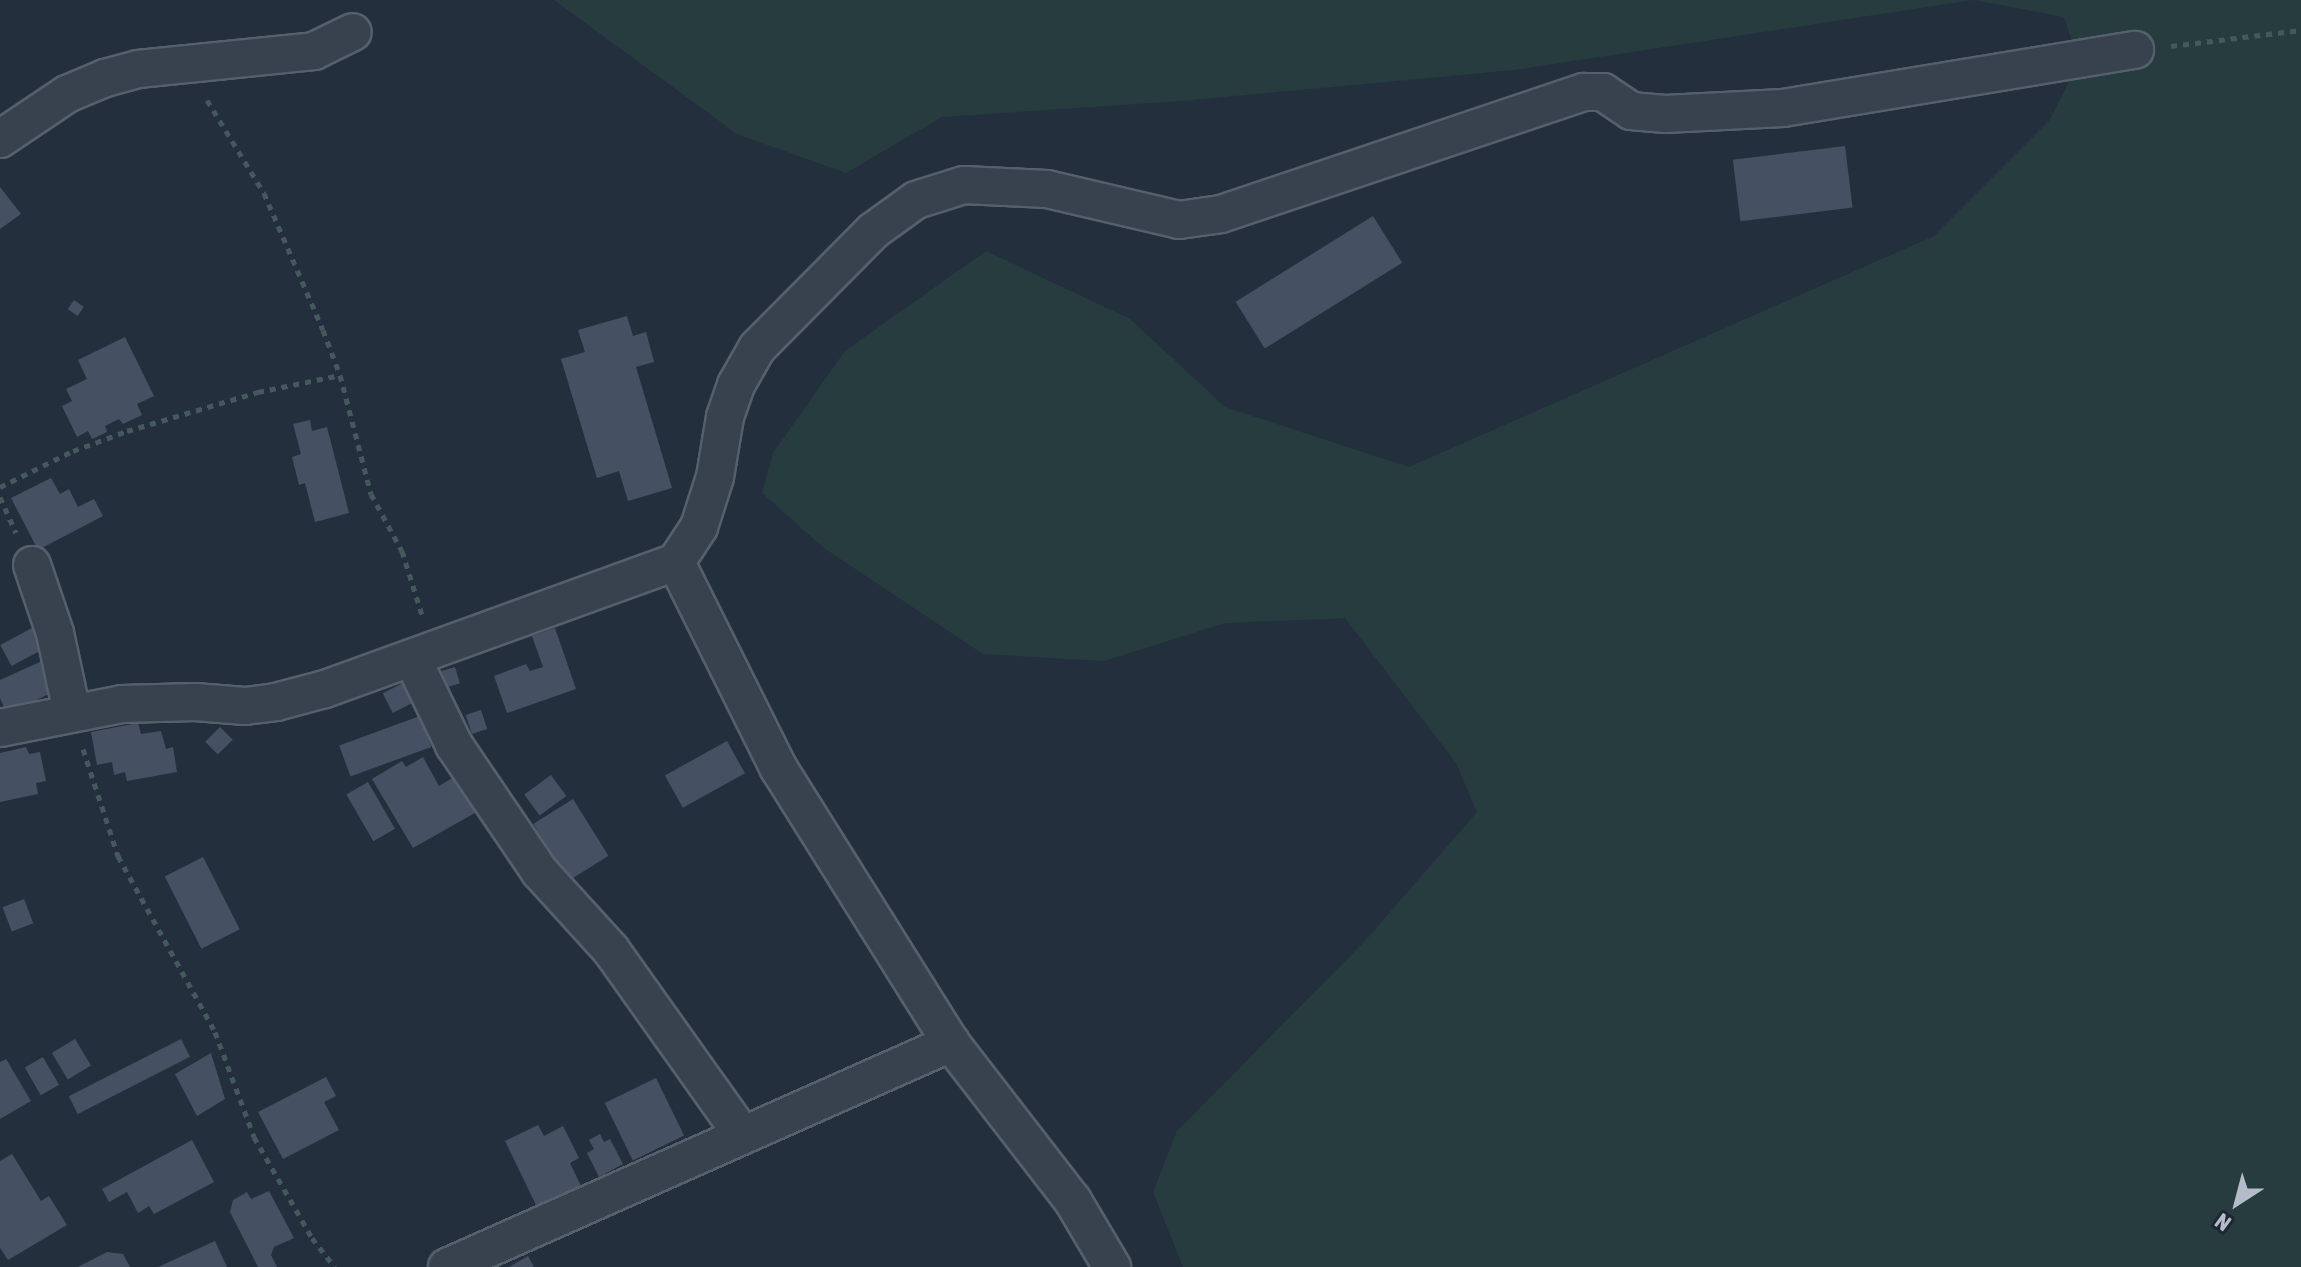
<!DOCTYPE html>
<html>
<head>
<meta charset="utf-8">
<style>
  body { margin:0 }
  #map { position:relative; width:2301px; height:1267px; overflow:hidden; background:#242f3e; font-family:"Asap Condensed",sans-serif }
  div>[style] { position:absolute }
  .green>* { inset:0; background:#263c3f }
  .building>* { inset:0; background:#455162; transform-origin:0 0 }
  .path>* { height:5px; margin-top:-2.5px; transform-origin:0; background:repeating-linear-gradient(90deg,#44595c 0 6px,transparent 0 12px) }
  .roads { filter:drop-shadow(2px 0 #565f6c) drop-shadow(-2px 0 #565f6c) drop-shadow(0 2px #565f6c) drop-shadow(0 -2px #565f6c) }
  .street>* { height:36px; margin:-18px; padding:0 18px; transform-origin:18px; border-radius:18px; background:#38414e }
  span { translate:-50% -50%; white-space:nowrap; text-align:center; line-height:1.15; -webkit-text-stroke:6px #1d2633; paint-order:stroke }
  .north { position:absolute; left:2197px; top:1163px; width:80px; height:80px; -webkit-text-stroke:6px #1d2633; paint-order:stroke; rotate:216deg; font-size:22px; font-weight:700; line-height:32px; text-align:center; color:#b4bcc9 }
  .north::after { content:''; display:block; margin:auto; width:28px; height:36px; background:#b4bcc9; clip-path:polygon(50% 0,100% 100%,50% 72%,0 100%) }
</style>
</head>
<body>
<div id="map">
  <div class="green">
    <i style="clip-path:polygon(554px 0,1973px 0,1514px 70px,1182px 101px,942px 117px,846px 173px,737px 134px)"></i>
    <i style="clip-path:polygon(1974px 0,2301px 0,2301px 1267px,1183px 1267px,1153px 1192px,1177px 1131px,1365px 941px,1477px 812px,1456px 763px,1345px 618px,1225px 623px,1104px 661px,983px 654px,824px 548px,762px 493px,773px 453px,845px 351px,986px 251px,1130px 319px,1225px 407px,1409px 467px,1934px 236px,2049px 121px,2079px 62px,2064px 17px)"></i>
  </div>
  <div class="building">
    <i style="left:1845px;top:146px;width:62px;height:113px;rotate:83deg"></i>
    <i style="clip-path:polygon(0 187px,21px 214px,0 229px)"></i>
    <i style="left:1373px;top:216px;width:55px;height:162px;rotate:58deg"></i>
    <i style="left:74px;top:300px;width:12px;height:11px;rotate:35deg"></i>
    <i style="clip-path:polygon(627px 316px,633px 336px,646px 332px,654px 362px,636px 367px,672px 488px,628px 501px,619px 471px,597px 478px,561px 359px,585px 352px,578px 330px)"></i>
    <i style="clip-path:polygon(125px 337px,154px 396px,137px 404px,142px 415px,123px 424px,119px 419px,105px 426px,107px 432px,92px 439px,88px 431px,77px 437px,62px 406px,72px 401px,66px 389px,87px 379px,78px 360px)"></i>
    <i style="clip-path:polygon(310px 420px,312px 431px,327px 427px,349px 513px,315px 522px,305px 483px,299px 485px,292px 457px,301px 454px,293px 424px)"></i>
    <i style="clip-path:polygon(51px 478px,60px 494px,69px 489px,78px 507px,94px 499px,103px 516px,38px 550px,11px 498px)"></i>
    <i style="left:32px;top:628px;width:24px;height:36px;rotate:62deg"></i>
    <i style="clip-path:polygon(555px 628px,576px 689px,507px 713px,494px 676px,526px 664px,530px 671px,543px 667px,532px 636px)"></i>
    <i style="clip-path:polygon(42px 661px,55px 691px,7px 714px,0 698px,0 680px)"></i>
    <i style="left:455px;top:667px;width:17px;height:14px;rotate:73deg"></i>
    <i style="left:405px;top:682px;width:22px;height:25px;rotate:63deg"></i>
    <i style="left:481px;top:710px;width:20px;height:16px;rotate:72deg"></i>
    <i style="left:420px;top:716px;width:33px;height:86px;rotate:70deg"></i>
    <i style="clip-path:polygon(138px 723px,141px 734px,161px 731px,166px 749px,173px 747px,177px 772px,127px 781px,125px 772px,114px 775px,112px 762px,97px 765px,91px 732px)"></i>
    <i style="left:220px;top:727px;width:18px;height:21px;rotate:45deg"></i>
    <i style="left:727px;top:741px;width:37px;height:71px;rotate:61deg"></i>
    <i style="clip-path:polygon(26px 747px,29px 754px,40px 752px,46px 781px,36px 783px,38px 794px,0 802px,0 753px)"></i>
    <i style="clip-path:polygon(423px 757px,439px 786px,459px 774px,480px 810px,413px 848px,372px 779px,402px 761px,406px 767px)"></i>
    <i style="left:551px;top:775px;width:26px;height:33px;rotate:54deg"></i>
    <i style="left:368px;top:782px;width:54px;height:25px;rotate:60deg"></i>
    <i style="left:573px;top:799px;width:67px;height:47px;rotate:58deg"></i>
    <i style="left:203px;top:857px;width:81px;height:43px;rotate:63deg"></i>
    <i style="left:24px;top:899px;width:26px;height:23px;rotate:69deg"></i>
    <i style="left:75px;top:1039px;width:31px;height:27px;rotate:59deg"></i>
    <i style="left:181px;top:1039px;width:20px;height:126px;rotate:63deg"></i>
    <i style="clip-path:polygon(211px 1053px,225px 1099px,197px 1116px,175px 1074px)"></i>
    <i style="left:43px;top:1057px;width:32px;height:21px;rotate:60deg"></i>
    <i style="clip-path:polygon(6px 1059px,31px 1101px,0 1119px,0 1062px)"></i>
    <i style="clip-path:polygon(326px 1077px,336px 1096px,324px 1102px,339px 1130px,283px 1159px,258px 1112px)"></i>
    <i style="left:656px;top:1078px;width:64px;height:57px;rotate:64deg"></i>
    <i style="clip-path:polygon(538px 1125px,544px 1136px,563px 1126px,579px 1158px,570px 1163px,581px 1186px,537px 1207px,505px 1141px)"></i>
    <i style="clip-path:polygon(600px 1134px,604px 1142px,610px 1139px,623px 1164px,599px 1177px,587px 1153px,594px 1149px,589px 1140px)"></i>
    <i style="clip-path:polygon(192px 1140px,214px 1182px,154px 1214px,149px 1206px,138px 1213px,127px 1192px,109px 1202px,102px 1189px)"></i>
    <i style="clip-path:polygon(12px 1154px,41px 1201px,49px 1196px,67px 1225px,8px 1260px,0 1248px,0 1161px)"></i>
    <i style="clip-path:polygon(269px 1191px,294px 1238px,274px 1247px,271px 1255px,277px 1267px,258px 1267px,230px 1212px,233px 1200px,247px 1192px,251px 1199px)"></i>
    <i style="clip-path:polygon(215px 1241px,227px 1267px,158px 1267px)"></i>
    <i style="clip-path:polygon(107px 1252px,123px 1254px,130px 1267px,78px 1267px)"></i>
    <i style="clip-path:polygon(528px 1256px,534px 1267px,509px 1267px)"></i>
  </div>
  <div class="path">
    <i style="left:2171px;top:46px;width:131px;rotate:-7deg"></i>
    <i style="left:207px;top:100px;width:109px;rotate:58.5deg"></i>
    <i style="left:264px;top:193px;width:149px;rotate:66.7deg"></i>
    <i style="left:323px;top:330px;width:48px;rotate:69.3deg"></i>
    <i style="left:340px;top:375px;width:123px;rotate:75.4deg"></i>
    <i style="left:371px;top:494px;width:65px;rotate:61.5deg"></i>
    <i style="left:402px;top:551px;width:67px;rotate:72.6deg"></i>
    <i style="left:0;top:487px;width:81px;rotate:-26.3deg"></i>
    <i style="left:73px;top:451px;width:58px;rotate:-20.3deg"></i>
    <i style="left:127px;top:431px;width:137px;rotate:-16.6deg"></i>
    <i style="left:258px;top:392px;width:84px;rotate:-11.7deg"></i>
    <i style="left:0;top:497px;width:39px;rotate:66deg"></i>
    <i style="left:83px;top:749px;width:113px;rotate:71.9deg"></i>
    <i style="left:118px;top:856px;width:201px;rotate:61.1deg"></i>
    <i style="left:215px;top:1032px;width:112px;rotate:69.6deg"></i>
    <i style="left:254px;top:1137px;width:116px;rotate:60.1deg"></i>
    <i style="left:312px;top:1238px;width:37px;rotate:52deg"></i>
  </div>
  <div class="roads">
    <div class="street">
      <i style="left:0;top:139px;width:81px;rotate:-33.9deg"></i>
      <i style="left:67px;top:94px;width:41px;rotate:-22.8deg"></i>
      <i style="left:105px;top:78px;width:34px;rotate:-15deg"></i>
      <i style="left:138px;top:69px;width:177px;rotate:-5.8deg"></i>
      <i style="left:314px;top:51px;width:43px;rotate:-26deg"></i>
      <i style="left:32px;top:565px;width:72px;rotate:71.3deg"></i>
      <i style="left:55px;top:633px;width:81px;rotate:77.9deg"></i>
      <i style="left:412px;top:658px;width:97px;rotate:64.2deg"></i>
      <i style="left:454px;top:745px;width:153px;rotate:55.9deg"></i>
      <i style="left:540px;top:872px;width:105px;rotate:47.7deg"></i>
      <i style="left:611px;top:950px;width:224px;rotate:54.6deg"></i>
      <i style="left:0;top:728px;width:124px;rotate:-11.1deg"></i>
      <i style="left:122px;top:704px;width:73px;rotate:-1.6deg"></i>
      <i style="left:195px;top:702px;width:50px;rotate:4.6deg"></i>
      <i style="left:245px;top:706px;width:31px;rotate:-7deg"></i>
      <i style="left:276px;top:702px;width:51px;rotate:-14.9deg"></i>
      <i style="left:325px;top:689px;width:373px;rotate:-19.9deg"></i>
      <i style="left:447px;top:1267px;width:552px;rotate:-23.96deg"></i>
      <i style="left:1112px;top:1267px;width:77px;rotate:-120.6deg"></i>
      <i style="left:1073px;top:1201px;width:200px;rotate:-127.7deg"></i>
      <i style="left:951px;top:1043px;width:324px;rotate:-122.1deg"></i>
      <i style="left:779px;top:769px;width:231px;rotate:-116.5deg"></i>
      <i style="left:676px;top:562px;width:42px;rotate:-56.7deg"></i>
      <i style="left:699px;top:527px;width:52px;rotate:-72.3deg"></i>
      <i style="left:715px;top:477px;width:61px;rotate:-80.5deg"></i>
      <i style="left:725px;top:417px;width:34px;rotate:-71deg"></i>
      <i style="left:736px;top:385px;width:43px;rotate:-60.4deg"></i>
      <i style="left:757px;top:348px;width:165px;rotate:-45.2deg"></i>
      <i style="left:873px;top:231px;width:53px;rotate:-35.8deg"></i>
      <i style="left:916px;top:200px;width:50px;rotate:-17.4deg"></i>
      <i style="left:964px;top:185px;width:83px;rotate:2.8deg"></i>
      <i style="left:1047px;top:189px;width:136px;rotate:13.2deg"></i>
      <i style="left:1179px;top:220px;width:42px;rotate:-8.1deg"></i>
      <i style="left:1221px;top:214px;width:383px;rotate:-18.6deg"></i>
      <i style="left:1584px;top:92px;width:19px"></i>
      <i style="left:1603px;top:92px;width:34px;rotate:34deg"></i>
      <i style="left:1631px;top:111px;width:34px;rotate:5deg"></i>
      <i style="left:1665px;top:114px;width:118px;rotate:-2.9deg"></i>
      <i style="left:1783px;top:108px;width:357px;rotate:-9.4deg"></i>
    </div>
  </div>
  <div class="north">N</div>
</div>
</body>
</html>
